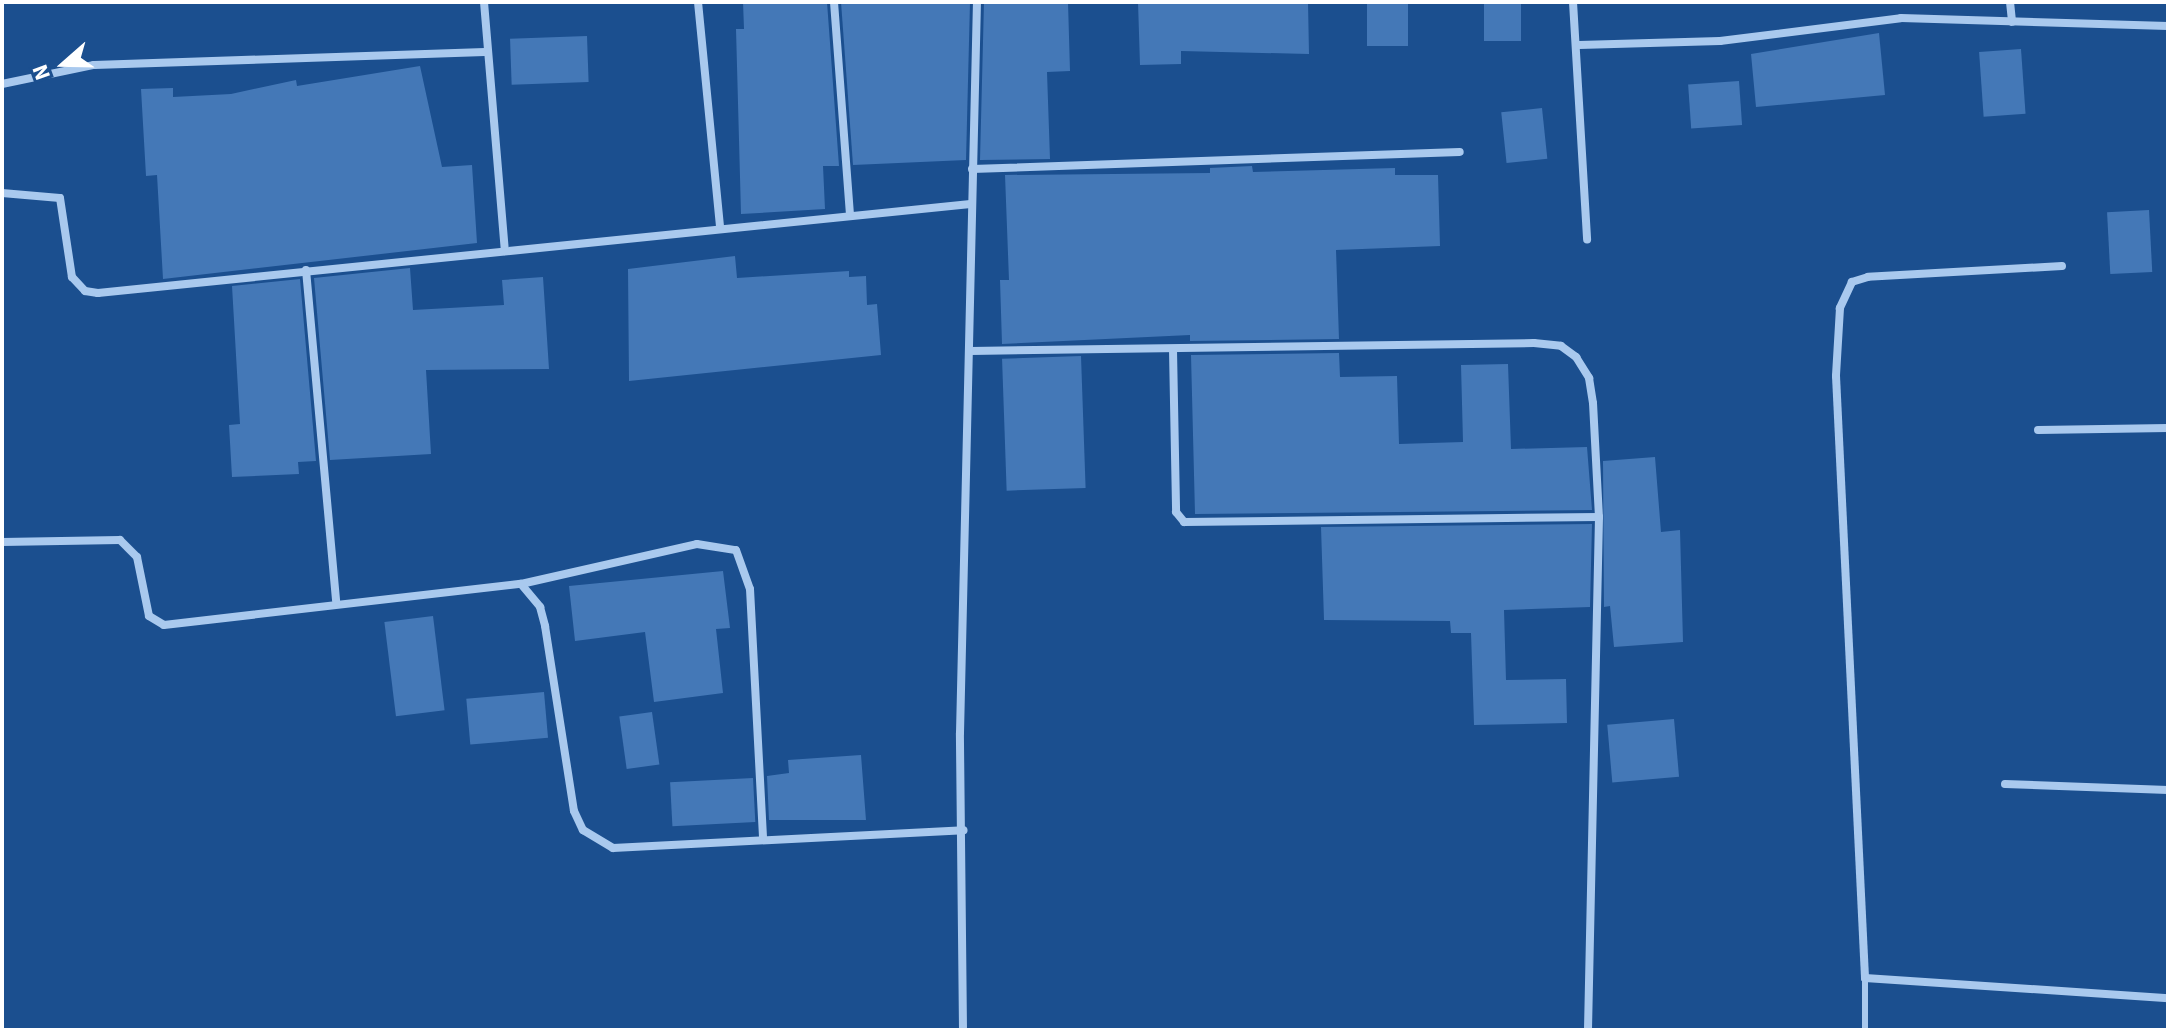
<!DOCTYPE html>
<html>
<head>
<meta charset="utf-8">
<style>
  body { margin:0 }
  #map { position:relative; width:2170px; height:1032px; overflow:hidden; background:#1b4f8f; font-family:"Source Sans 3",sans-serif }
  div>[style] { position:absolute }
  .building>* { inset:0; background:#4478b7; transform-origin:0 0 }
  .service>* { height:6px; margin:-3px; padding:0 3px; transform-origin:3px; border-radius:3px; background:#a9c9ee }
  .minor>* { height:8px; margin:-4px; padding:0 4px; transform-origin:4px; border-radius:4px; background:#a9c9ee }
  span { translate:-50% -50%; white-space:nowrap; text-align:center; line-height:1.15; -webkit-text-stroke:7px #1b4f8f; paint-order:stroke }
  .frame { position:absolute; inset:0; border:4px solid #fff; pointer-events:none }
  .north { position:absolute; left:24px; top:24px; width:80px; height:80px; -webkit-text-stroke:6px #1b4f8f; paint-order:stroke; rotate:250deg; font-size:22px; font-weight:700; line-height:32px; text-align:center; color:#fff }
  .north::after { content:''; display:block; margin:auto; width:28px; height:36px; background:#fff; clip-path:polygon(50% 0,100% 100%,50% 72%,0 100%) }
</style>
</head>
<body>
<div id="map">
  <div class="building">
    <i style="clip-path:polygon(743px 2px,827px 2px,839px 166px,823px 166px,825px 209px,741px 214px,736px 29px,744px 29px)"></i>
    <i style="clip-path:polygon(841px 2px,970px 2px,966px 160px,853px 165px)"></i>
    <i style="clip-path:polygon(984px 2px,1068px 2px,1070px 71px,1047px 72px,1050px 159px,980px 160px)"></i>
    <i style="clip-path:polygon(1138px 2px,1308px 2px,1309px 54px,1181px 51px,1181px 64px,1140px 65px)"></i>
    <i style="left:1367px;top:2px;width:41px;height:44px"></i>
    <i style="left:1484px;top:2px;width:37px;height:39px"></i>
    <i style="clip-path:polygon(1879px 33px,1885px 95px,1756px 107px,1751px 54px)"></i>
    <i style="left:587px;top:36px;width:46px;height:77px;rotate:88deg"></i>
    <i style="left:2021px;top:49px;width:65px;height:42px;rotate:86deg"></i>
    <i style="clip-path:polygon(420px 66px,442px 167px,472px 165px,477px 243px,163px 279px,157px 175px,146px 176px,141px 89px,173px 88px,173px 97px,231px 94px,296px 80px,297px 86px)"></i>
    <i style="left:1739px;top:81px;width:44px;height:51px;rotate:86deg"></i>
    <i style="left:1542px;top:108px;width:51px;height:41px;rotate:84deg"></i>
    <i style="clip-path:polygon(1252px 166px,1253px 172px,1395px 168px,1395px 175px,1438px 175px,1440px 246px,1336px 250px,1339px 339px,1190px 341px,1190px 335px,1002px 344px,1000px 280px,1009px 280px,1005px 175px,1210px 173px,1210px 168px)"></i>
    <i style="left:2149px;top:210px;width:62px;height:42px;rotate:87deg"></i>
    <i style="clip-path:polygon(735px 256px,737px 278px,849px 271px,849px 277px,866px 276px,867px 305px,877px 304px,881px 355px,629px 381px,628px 269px)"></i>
    <i style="clip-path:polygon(410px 268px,413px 310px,504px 305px,502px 280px,543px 277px,549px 369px,426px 370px,431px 454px,330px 460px,314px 278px)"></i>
    <i style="clip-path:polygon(300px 279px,316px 461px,298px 462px,299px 474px,232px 477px,229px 425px,240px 424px,232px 286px)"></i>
    <i style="clip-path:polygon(1339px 353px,1340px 377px,1397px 376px,1399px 444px,1463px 442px,1461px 365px,1508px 364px,1511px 449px,1587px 447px,1592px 510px,1195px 514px,1191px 355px)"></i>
    <i style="left:1081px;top:356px;width:132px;height:79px;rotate:88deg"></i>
    <i style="clip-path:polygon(1655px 457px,1661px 532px,1680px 530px,1683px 642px,1614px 647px,1610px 606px,1604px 607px,1603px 461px)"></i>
    <i style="clip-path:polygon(1592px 524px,1590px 607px,1504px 610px,1506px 680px,1566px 679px,1567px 723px,1474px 725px,1471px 633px,1451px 633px,1450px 621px,1324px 620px,1321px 527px)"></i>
    <i style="clip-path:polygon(723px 571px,730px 628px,716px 629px,723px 693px,654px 702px,645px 632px,575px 641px,569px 586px)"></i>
    <i style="left:433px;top:616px;width:95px;height:49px;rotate:83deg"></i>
    <i style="left:544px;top:692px;width:46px;height:78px;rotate:85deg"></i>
    <i style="left:652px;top:712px;width:53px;height:33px;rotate:82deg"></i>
    <i style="left:1674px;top:719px;width:58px;height:67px;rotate:85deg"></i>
    <i style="clip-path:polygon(861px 755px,866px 820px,769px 820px,767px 776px,789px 773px,788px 760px)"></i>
    <i style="left:753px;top:778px;width:44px;height:83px;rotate:87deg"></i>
  </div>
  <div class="service">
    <i style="left:1865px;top:978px;width:52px;rotate:90deg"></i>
  </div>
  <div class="minor">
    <i style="left:484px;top:2px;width:250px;rotate:85.2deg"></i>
    <i style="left:698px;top:2px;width:225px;rotate:84.4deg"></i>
    <i style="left:834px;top:2px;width:214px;rotate:85.7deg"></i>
    <i style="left:1573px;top:2px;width:238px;rotate:86.6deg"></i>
    <i style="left:2010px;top:2px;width:20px;rotate:84deg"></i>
    <i style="left:1579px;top:45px;width:141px;rotate:-1.6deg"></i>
    <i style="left:1720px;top:41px;width:182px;rotate:-7.2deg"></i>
    <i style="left:1901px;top:18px;width:267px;rotate:1.7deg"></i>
    <i style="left:2px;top:84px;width:94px;rotate:-11.7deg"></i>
    <i style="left:94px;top:65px;width:391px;rotate:-1.9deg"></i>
    <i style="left:972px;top:169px;width:488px;rotate:-2deg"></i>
    <i style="left:2px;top:193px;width:58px;rotate:4.9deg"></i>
    <i style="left:60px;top:198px;width:80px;rotate:81.4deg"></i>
    <i style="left:72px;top:277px;width:19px;rotate:47deg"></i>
    <i style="left:85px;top:291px;width:13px;rotate:9deg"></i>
    <i style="left:98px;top:293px;width:877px;rotate:-5.83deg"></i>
    <i style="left:2062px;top:266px;width:194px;rotate:176.8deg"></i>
    <i style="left:1868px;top:277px;width:17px;rotate:163deg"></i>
    <i style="left:1852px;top:282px;width:29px;rotate:115deg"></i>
    <i style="left:1840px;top:308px;width:68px;rotate:93.4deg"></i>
    <i style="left:1836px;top:376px;width:603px;rotate:87.24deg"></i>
    <i style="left:1865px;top:978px;width:304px;rotate:3.8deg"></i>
    <i style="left:306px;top:270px;width:332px;rotate:84.8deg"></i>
    <i style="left:1173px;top:350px;width:162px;rotate:88.9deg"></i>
    <i style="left:1176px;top:512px;width:13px;rotate:51deg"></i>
    <i style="left:1184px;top:522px;width:415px;rotate:-0.7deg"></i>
    <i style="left:971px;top:351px;width:563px;rotate:-0.81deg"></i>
    <i style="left:1534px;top:343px;width:27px;rotate:6deg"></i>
    <i style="left:1561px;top:346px;width:19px;rotate:36deg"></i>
    <i style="left:1576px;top:357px;width:25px;rotate:58deg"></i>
    <i style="left:1589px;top:378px;width:25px;rotate:81deg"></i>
    <i style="left:1593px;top:403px;width:114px;rotate:87deg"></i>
    <i style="left:1599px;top:517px;width:513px;rotate:91.23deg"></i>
    <i style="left:2038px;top:430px;width:130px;rotate:-0.9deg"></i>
    <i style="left:2px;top:542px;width:118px;rotate:-1deg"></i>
    <i style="left:120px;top:540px;width:24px;rotate:45deg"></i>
    <i style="left:137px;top:557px;width:60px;rotate:78.5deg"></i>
    <i style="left:149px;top:616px;width:17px;rotate:31deg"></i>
    <i style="left:164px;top:625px;width:359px;rotate:-6.6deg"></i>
    <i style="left:521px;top:584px;width:30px;rotate:50deg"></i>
    <i style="left:540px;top:607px;width:20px;rotate:75deg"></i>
    <i style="left:545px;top:626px;width:187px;rotate:81.1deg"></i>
    <i style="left:574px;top:811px;width:21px;rotate:65deg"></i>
    <i style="left:583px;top:830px;width:35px;rotate:31deg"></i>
    <i style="left:613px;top:848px;width:351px;rotate:-2.9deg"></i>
    <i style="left:521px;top:584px;width:180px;rotate:-12.8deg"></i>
    <i style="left:697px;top:544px;width:39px;rotate:9deg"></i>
    <i style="left:736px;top:550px;width:41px;rotate:70.3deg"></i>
    <i style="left:750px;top:589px;width:251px;rotate:87deg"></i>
    <i style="left:2005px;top:784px;width:163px;rotate:2.1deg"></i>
    <i style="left:963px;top:1030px;width:297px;rotate:-90.6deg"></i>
    <i style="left:960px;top:733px;width:731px;rotate:-88.67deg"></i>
  </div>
  <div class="frame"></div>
  <div class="north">N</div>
</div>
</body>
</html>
